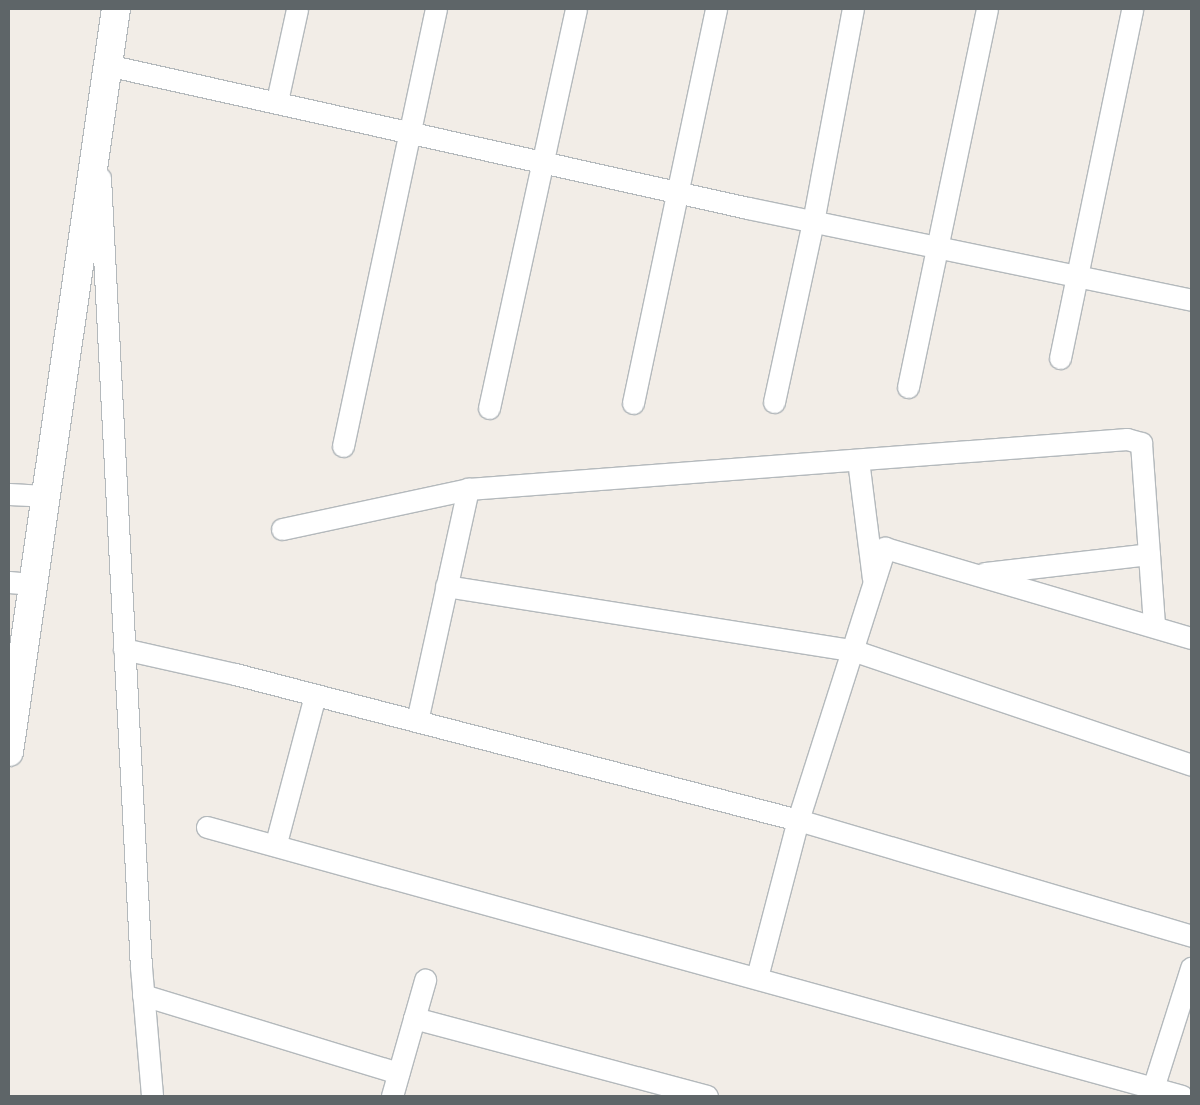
<!DOCTYPE html>
<html>
<head>
<meta charset="utf-8">
<style>
  body { margin:0 }
  #map { position:relative; width:1200px; height:1105px; overflow:hidden; background:#f2ede7; font-family:"IBM Plex Sans",sans-serif }
  div>[style] { position:absolute }
  .roads { filter:drop-shadow(1px 0 #b4b9bc) drop-shadow(-1px 0 #b4b9bc) drop-shadow(0 1px #b4b9bc) drop-shadow(0 -1px #b4b9bc) }
  .street>* { height:21px; margin:-10.5px; padding:0 10.5px; transform-origin:10.5px; border-radius:10.5px; background:#fff }
  .secondary>* { height:28px; margin:-14px; padding:0 14px; transform-origin:14px; border-radius:14px; background:#fff }
  span { translate:-50% -50%; white-space:nowrap; text-align:center; line-height:1.15; -webkit-text-stroke:4.5px #fff; paint-order:stroke }
  .frame { position:absolute; inset:0; border:10px solid #5e6568; pointer-events:none }
</style>
</head>
<body>
<div id="map">
  <div class="roads">
    <div class="street">
      <i style="left:107px;top:65px;width:657px;rotate:12.58deg"></i>
      <i style="left:748px;top:208px;width:452px;rotate:11.7deg"></i>
      <i style="left:277px;top:101px;width:94px;rotate:-77.7deg"></i>
      <i style="left:100px;top:178px;width:790px;rotate:87.03deg"></i>
      <i style="left:141px;top:967px;width:129px;rotate:85.1deg"></i>
      <i style="left:1060px;top:358px;width:356px;rotate:-78.3deg"></i>
      <i style="left:908px;top:387px;width:386px;rotate:-78.2deg"></i>
      <i style="left:774px;top:402px;width:184px;rotate:-77.8deg"></i>
      <i style="left:813px;top:222px;width:217px;rotate:-79.4deg"></i>
      <i style="left:633px;top:403px;width:403px;rotate:-78.1deg"></i>
      <i style="left:489px;top:408px;width:408px;rotate:-77.7deg"></i>
      <i style="left:343px;top:446px;width:447px;rotate:-78deg"></i>
      <i style="left:858px;top:460px;width:119px;rotate:82.8deg"></i>
      <i style="left:9px;top:494px;width:36px;rotate:3deg"></i>
      <i style="left:282px;top:529px;width:190px;rotate:-12.1deg"></i>
      <i style="left:468px;top:489px;width:661px;rotate:-4.34deg"></i>
      <i style="left:1127px;top:439px;width:15px;rotate:16deg"></i>
      <i style="left:1141px;top:443px;width:183px;rotate:85.9deg"></i>
      <i style="left:985px;top:573px;width:165px;rotate:-6.6deg"></i>
      <i style="left:9px;top:582px;width:24px;rotate:5deg"></i>
      <i style="left:446px;top:586px;width:411px;rotate:9deg"></i>
      <i style="left:852px;top:650px;width:358px;rotate:18.7deg"></i>
      <i style="left:124px;top:649px;width:114px;rotate:12.7deg"></i>
      <i style="left:235px;top:674px;width:582px;rotate:14.54deg"></i>
      <i style="left:798px;top:820px;width:410px;rotate:16.4deg"></i>
      <i style="left:417px;top:721px;width:238px;rotate:-77.6deg"></i>
      <i style="left:207px;top:827px;width:1011px;rotate:15.42deg"></i>
      <i style="left:276px;top:843px;width:153px;rotate:-75.2deg"></i>
      <i style="left:757px;top:977px;width:162px;rotate:-75.4deg"></i>
      <i style="left:798px;top:820px;width:286px;rotate:-72.3deg"></i>
      <i style="left:885px;top:548px;width:319px;rotate:16.4deg"></i>
      <i style="left:143px;top:995px;width:267px;rotate:17deg"></i>
      <i style="left:414px;top:1018px;width:303px;rotate:14.9deg"></i>
      <i style="left:1153px;top:1088px;width:126px;rotate:-72.4deg"></i>
      <i style="left:392px;top:1096px;width:121px;rotate:-74.1deg"></i>
    </div>
    <div class="secondary">
      <i style="left:9px;top:752px;width:751px;rotate:-81.81deg"></i>
    </div>
  </div>
  <div class="frame"></div>
</div>
</body>
</html>
